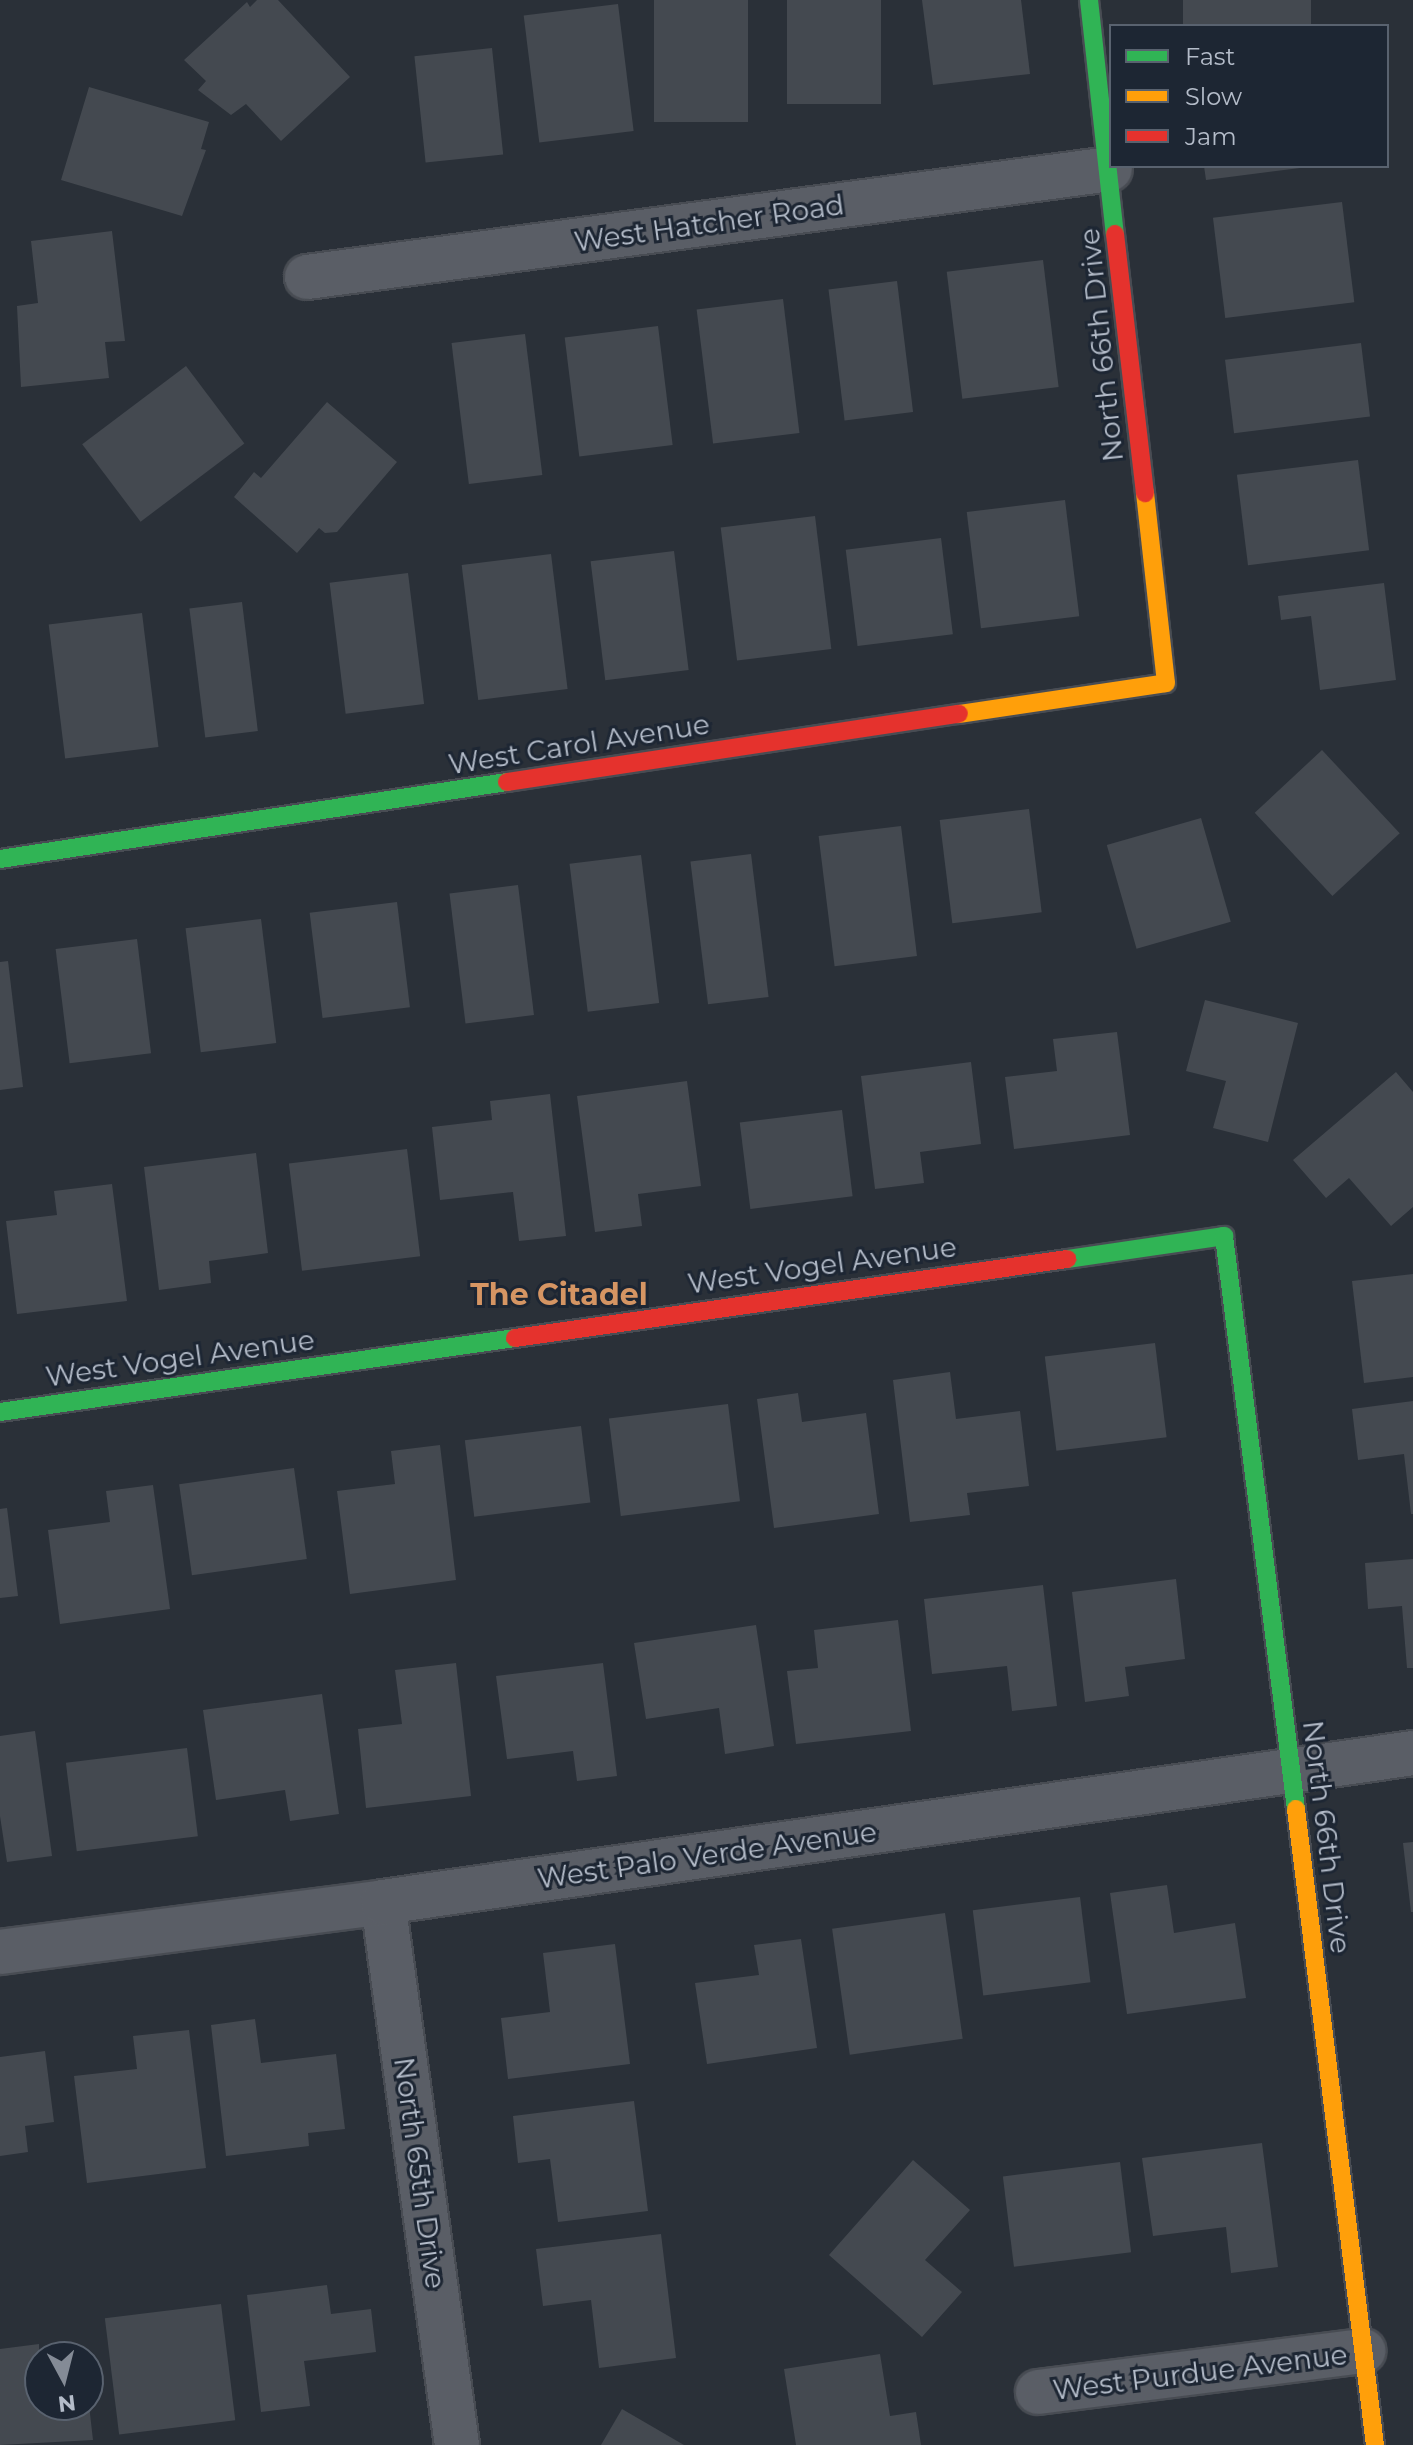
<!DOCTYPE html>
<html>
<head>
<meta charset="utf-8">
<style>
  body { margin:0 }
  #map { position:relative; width:1413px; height:2445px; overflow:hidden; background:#2a3038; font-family:Montserrat,sans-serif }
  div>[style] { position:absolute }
  .building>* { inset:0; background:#444950; transform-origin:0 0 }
  .roads { filter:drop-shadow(2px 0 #484c53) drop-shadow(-2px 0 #484c53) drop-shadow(0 2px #484c53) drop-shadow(0 -2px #484c53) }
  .street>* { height:44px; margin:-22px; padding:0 22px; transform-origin:22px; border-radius:22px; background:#5a5e66 }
  .fast>* { height:18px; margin:-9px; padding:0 9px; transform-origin:9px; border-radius:9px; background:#30b455 }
  .slow>* { height:18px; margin:-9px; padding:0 9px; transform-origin:9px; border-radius:9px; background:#ff9f0a }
  .jam>* { height:18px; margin:-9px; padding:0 9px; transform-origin:9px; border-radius:9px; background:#e5322d }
  span { translate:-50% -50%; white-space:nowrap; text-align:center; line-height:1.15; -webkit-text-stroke:6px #1d2633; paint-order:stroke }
  .street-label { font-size:28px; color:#b4bcc9 }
  .neighbourhood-label { font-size:30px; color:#d59563; font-weight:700 }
  .legend { position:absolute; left:1109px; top:24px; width:280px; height:144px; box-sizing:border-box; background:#1d2633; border:2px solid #59626f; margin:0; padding:10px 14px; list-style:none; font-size:24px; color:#b4bcc9 }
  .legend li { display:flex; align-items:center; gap:16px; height:40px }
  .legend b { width:40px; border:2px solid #59626f }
  .north { position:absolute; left:24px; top:2341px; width:80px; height:80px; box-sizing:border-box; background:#1d2633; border:2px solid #59626f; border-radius:50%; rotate:173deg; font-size:22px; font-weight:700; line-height:32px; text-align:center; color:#b4bcc9 }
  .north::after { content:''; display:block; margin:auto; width:28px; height:36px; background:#848b96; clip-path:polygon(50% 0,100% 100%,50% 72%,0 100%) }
</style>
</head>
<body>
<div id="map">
  <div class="building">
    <i style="clip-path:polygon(257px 0,278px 0,350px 77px,281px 141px,246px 104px,231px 115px,198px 90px,206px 81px,184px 60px,247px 2px,250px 7px)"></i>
    <i style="left:654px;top:0;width:94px;height:122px"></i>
    <i style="left:787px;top:0;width:94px;height:104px"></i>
    <i style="clip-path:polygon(922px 0,1021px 0,1030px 74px,933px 85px)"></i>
    <i style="left:1183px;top:0;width:128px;height:26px"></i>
    <i style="left:618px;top:4px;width:128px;height:95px;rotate:83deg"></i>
    <i style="left:492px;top:48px;width:107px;height:78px;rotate:84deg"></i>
    <i style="clip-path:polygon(89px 87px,209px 122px,201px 149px,206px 150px,182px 216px,61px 180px)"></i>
    <i style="clip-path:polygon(1204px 166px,1300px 166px,1300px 168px,1206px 180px)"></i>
    <i style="left:1342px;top:202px;width:101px;height:130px;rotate:83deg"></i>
    <i style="clip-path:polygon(112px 231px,125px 341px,105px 342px,109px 378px,21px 387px,17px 306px,38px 303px,31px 241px)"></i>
    <i style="left:1043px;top:260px;width:128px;height:97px;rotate:83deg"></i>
    <i style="left:897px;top:281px;width:132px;height:69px;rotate:83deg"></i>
    <i style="left:783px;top:299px;width:135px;height:87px;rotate:83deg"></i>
    <i style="left:658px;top:326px;width:120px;height:94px;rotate:83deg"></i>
    <i style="left:525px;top:334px;width:142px;height:74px;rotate:83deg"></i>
    <i style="left:1361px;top:343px;width:74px;height:137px;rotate:83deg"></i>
    <i style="left:186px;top:366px;width:97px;height:130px;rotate:53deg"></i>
    <i style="clip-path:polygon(327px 402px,397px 462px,337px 532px,325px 533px,319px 528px,297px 553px,234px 497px,254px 472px,261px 478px)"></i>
    <i style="left:1358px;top:460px;width:91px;height:122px;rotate:83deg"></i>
    <i style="left:1065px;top:500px;width:117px;height:99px;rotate:83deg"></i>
    <i style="left:815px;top:516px;width:134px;height:95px;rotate:83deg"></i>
    <i style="left:941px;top:538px;width:97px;height:96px;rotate:83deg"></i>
    <i style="left:674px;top:551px;width:120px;height:84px;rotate:83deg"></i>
    <i style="left:551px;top:554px;width:136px;height:90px;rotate:83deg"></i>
    <i style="left:408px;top:573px;width:132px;height:79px;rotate:83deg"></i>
    <i style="clip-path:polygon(1384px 583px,1396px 680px,1320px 690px,1311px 616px,1281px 620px,1278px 596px)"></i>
    <i style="left:242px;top:602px;width:130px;height:53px;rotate:83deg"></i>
    <i style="left:142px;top:613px;width:135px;height:94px;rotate:83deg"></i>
    <i style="left:1322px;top:750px;width:114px;height:92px;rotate:47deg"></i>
    <i style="left:1029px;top:809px;width:104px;height:90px;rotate:83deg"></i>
    <i style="left:1201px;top:818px;width:108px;height:98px;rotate:74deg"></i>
    <i style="left:901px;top:826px;width:131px;height:83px;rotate:83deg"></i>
    <i style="left:751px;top:854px;width:144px;height:61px;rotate:83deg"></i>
    <i style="left:641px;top:855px;width:149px;height:72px;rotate:83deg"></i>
    <i style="left:518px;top:885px;width:131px;height:69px;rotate:83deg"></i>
    <i style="left:397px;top:902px;width:106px;height:88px;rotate:83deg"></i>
    <i style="left:261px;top:919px;width:125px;height:76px;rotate:83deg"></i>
    <i style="left:137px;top:939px;width:115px;height:82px;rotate:83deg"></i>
    <i style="clip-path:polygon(8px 961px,23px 1087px,0 1090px,0 962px)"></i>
    <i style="clip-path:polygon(1205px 1000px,1298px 1023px,1268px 1142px,1213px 1128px,1226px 1081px,1186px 1071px)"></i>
    <i style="clip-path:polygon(1117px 1032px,1130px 1135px,1014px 1149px,1005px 1077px,1057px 1071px,1053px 1039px)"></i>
    <i style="clip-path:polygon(971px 1062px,981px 1144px,920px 1152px,924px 1183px,875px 1189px,861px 1076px)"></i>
    <i style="clip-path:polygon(1396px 1072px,1413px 1092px,1413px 1207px,1391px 1226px,1349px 1178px,1326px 1198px,1293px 1160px)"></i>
    <i style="clip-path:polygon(687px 1081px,701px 1186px,638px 1194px,642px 1226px,595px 1232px,577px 1096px)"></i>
    <i style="clip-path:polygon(550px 1094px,566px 1236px,519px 1241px,513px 1192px,440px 1200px,432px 1127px,492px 1120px,490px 1101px)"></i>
    <i style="left:842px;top:1110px;width:87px;height:103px;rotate:83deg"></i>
    <i style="left:407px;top:1149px;width:108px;height:119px;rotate:83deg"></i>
    <i style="clip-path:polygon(256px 1153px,268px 1253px,209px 1261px,211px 1283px,159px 1290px,144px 1167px)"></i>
    <i style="clip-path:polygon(112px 1184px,127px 1301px,17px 1314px,6px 1221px,57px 1215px,54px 1191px)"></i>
    <i style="clip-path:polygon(1413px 1274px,1413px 1377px,1364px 1383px,1352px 1281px)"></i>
    <i style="left:1155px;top:1343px;width:95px;height:111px;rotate:83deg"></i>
    <i style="clip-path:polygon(950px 1372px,956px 1419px,1020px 1411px,1029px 1486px,967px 1493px,970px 1515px,910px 1522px,893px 1380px)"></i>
    <i style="clip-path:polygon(798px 1393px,802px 1422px,866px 1413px,879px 1514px,774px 1528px,757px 1399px)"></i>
    <i style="clip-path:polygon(1413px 1401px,1413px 1514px,1411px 1514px,1404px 1454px,1358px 1460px,1352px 1409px)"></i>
    <i style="left:728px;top:1404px;width:98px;height:120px;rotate:83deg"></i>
    <i style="left:581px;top:1426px;width:77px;height:117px;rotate:83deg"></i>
    <i style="clip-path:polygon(440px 1445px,456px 1580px,350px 1594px,337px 1491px,395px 1484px,391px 1451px)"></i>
    <i style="left:294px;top:1468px;width:92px;height:116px;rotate:82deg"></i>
    <i style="clip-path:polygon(153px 1485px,170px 1609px,60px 1624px,48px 1530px,110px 1522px,106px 1491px)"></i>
    <i style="clip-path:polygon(7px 1508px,18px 1596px,0 1598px,0 1509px)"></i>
    <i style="clip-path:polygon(1413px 1559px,1413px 1668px,1407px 1668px,1402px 1606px,1368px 1609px,1365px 1563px)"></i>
    <i style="clip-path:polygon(1176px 1579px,1185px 1659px,1125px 1667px,1129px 1696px,1085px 1702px,1072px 1592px)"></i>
    <i style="clip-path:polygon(1043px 1585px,1057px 1706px,1012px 1711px,1007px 1666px,932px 1674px,924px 1599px)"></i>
    <i style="clip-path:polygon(898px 1620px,911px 1731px,796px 1744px,787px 1671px,818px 1668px,814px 1630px)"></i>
    <i style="clip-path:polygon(756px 1625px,774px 1746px,725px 1754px,719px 1708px,646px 1719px,634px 1643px)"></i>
    <i style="clip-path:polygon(456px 1663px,471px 1796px,366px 1808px,358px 1729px,402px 1724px,395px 1670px)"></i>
    <i style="clip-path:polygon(603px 1663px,617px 1776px,577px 1781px,573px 1751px,507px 1759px,496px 1676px)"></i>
    <i style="clip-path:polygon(322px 1694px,339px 1814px,290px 1821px,285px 1790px,216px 1800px,203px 1710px)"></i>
    <i style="clip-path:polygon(35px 1731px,52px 1856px,7px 1862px,0 1816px,0 1736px)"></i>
    <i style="left:187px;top:1748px;width:89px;height:122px;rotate:83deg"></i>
    <i style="clip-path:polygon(1413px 1842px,1413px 1912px,1411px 1912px,1403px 1843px)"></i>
    <i style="clip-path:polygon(1167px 1885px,1174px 1933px,1235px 1923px,1246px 1998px,1127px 2014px,1110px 1893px)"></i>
    <i style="left:1080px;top:1897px;width:86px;height:108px;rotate:83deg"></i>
    <i style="left:945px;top:1913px;width:127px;height:114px;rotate:82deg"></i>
    <i style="clip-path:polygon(801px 1939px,817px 2048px,707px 2064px,695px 1983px,759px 1975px,754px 1945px)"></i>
    <i style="clip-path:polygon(615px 1944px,630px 2064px,508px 2079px,501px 2018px,550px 2012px,543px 1953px)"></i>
    <i style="clip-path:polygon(255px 2019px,261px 2063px,336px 2054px,345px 2129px,308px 2133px,309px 2146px,226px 2156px,211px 2025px)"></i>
    <i style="clip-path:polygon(189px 2030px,206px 2168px,87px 2183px,74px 2076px,137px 2069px,133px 2036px)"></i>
    <i style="clip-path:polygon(45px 2051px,54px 2122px,25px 2126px,28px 2152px,0 2156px,0 2057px)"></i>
    <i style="clip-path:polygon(634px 2101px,648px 2211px,558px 2222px,550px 2159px,518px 2163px,513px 2116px)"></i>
    <i style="clip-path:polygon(1262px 2143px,1278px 2267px,1231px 2273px,1226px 2227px,1153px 2236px,1142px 2158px)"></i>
    <i style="clip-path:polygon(913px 2160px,970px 2210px,925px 2260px,962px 2292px,922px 2337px,829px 2255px)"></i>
    <i style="left:1120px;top:2162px;width:91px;height:118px;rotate:83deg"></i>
    <i style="clip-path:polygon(661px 2234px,676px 2358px,599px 2368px,591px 2300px,543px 2306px,536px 2249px)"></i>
    <i style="clip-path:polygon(327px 2285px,331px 2314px,371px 2309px,376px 2352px,304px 2361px,310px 2406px,261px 2412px,247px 2295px)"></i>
    <i style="left:221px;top:2304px;width:117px;height:117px;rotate:83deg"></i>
    <i style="clip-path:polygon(39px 2344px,40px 2405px,89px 2405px,93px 2440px,0 2445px,0 2349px)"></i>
    <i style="clip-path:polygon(880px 2354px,890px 2416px,916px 2412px,921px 2445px,796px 2445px,784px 2369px)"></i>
    <i style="clip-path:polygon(622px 2409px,684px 2445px,601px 2445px)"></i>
  </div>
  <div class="roads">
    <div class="street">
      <i style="left:307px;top:277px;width:810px;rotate:-7.66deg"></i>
      <i style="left:383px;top:1902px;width:548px;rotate:82.24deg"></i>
      <i style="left:0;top:1952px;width:386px;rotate:-7.4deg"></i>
      <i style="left:383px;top:1902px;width:1041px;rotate:-8.23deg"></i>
      <i style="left:1038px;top:2392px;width:328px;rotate:-7.2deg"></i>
    </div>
    <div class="fast">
      <i style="left:1089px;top:0;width:235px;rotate:83.7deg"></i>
      <i style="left:0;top:859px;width:513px;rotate:-8.64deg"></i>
      <i style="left:1067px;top:1259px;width:159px;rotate:-8.3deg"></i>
      <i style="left:1224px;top:1236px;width:578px;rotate:82.84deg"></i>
      <i style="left:0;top:1412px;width:520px;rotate:-8.18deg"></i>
    </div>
    <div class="slow">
      <i style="left:959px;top:714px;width:209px;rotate:-8.5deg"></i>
      <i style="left:1166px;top:683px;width:191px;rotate:-96.3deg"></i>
      <i style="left:1296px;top:1809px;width:641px;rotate:82.92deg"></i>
    </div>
    <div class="jam">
      <i style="left:1115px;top:234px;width:261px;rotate:83.4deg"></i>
      <i style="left:507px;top:782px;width:457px;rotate:-8.6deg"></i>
      <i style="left:515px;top:1338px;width:558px;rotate:-8.14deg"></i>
    </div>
  </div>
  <div class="street-label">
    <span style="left:709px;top:223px;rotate:-8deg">West Hatcher Road</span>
    <span style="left:1101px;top:345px;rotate:-96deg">North 66th Drive</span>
    <span style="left:579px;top:744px;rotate:-9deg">West Carol Avenue</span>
    <span style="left:822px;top:1265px;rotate:-8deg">West Vogel Avenue</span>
    <span style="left:180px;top:1358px;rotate:-8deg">West Vogel Avenue</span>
    <span style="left:1327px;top:1837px;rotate:83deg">North 66th Drive</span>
    <span style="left:707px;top:1855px;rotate:-8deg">West Palo Verde Avenue</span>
    <span style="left:420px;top:2173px;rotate:82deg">North 65th Drive</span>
    <span style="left:1200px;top:2372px;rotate:-7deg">West Purdue Avenue</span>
  </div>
  <div class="neighbourhood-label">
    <span style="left:559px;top:1295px">The Citadel</span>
  </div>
  <ul class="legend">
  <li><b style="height:10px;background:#30b455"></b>Fast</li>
  <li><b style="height:10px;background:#ff9f0a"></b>Slow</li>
  <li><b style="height:10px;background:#e5322d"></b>Jam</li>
  </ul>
  <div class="north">N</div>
</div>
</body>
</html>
